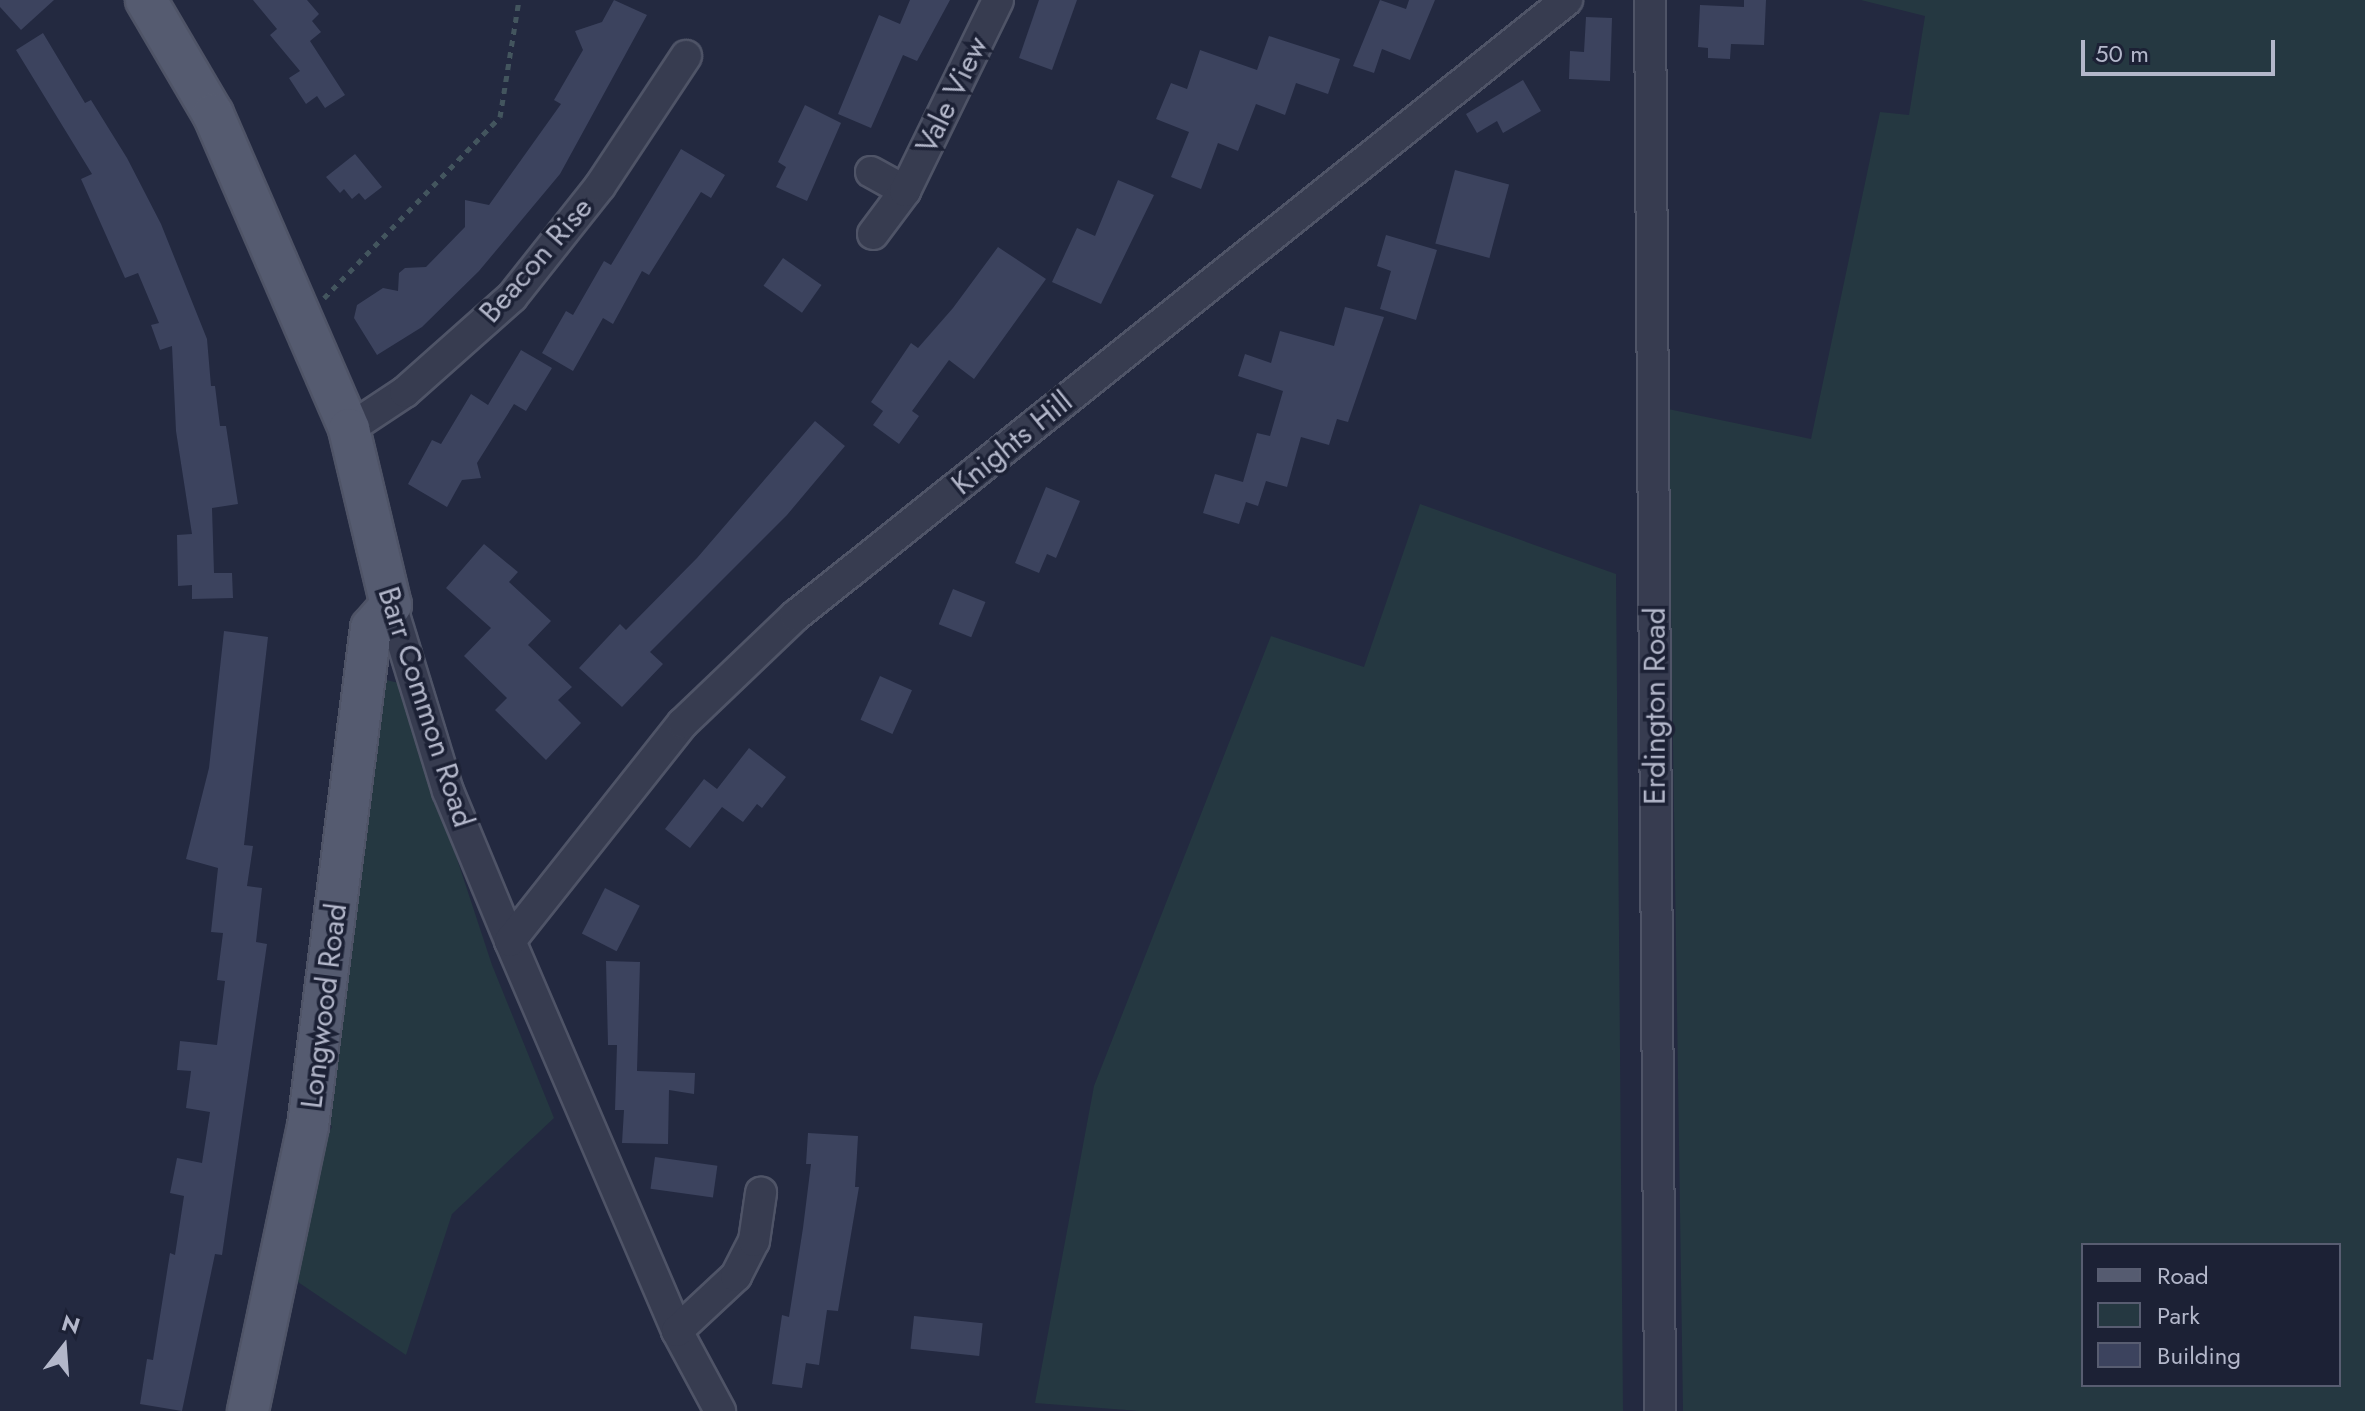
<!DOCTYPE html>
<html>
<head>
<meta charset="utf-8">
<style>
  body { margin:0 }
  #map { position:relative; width:2365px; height:1411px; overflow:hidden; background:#232940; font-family:Jost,sans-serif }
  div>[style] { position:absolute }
  .green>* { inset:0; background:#253841 }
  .building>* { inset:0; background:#3c435e; transform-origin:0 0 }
  .path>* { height:5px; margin-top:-2.5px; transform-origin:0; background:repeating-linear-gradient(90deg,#43555e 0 6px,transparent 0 12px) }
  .roads { filter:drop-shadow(2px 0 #4f5467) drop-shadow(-2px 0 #4f5467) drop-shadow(0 2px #4f5467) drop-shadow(0 -2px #4f5467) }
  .minor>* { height:30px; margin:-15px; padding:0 15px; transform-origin:15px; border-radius:15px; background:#373c50 }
  .major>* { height:40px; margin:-20px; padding:0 20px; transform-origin:20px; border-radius:20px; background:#555b70 }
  span { translate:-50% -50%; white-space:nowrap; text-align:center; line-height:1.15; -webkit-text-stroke:7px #1c2135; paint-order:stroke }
  .street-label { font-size:30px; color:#b3b7ca }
  .legend { position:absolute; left:2081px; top:1243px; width:260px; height:144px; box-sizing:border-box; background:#1c2135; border:2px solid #585d71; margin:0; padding:10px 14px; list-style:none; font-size:24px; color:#b3b7ca }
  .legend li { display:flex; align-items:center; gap:16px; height:40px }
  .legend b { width:40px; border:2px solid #585d71 }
  .north { position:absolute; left:24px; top:1307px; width:80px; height:80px; -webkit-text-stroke:6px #1c2135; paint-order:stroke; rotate:17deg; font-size:22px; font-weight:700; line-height:32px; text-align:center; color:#b3b7ca }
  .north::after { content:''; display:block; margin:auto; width:28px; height:36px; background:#b3b7ca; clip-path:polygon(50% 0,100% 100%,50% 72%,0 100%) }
  .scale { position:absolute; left:2081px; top:40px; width:194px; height:36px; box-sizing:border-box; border:4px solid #b3b7ca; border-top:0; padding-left:10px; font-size:24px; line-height:28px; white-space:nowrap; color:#b3b7ca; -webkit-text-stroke:6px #1c2135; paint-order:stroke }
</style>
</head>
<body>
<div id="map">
  <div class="green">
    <i style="clip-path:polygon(evenodd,1861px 0,2365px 0,2365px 1411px,1683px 1411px,1668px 409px,1811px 439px,1880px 112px,1909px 115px,1925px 16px,1861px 0,2083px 1245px,2339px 1245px,2339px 1385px,2083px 1385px,2083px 1245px)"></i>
    <i style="clip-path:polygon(1420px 504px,1616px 574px,1623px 1411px,1140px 1411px,1035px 1403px,1094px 1086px,1271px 636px,1364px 667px)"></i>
    <i style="clip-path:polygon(382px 679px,399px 683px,492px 965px,554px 1118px,452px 1214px,406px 1355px,295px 1280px,320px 1144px,332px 1127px,324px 1114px)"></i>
  </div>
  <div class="building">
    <i style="clip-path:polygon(0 0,54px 0,21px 30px,0 7px)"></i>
    <i style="clip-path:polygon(253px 0,307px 0,319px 14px,312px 21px,321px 32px,310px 41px,345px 95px,325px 108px,317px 96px,306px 104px,289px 78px,300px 71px,270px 35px,277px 29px)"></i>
    <i style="clip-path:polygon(614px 0,647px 15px,560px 174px,479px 271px,422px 327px,377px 355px,354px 318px,357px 305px,383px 288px,398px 291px,399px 273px,405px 268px,426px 267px,465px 227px,465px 200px,489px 205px,561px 104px,554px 100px,583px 50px,575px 31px,602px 22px)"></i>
    <i style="clip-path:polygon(910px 0,950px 0,917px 61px,903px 55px,871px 128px,838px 114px,879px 15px,900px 24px)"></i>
    <i style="clip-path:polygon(1039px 0,1077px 0,1052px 70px,1019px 58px)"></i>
    <i style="clip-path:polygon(1380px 0,1406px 9px,1409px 0,1435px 0,1410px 60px,1382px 49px,1374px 73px,1353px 66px)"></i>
    <i style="clip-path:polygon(1744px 0,1766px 0,1764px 45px,1731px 44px,1730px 59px,1708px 58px,1708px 48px,1698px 47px,1700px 5px,1744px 7px)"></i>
    <i style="clip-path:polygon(1586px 17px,1612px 18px,1610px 81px,1569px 79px,1570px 51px,1584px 52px)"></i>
    <i style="clip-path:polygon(43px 33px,85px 103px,91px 100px,127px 158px,161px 224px,207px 339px,211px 386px,215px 386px,220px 426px,226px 426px,238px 504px,212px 508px,214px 573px,232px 573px,233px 598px,192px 599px,192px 585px,178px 586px,177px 535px,192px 534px,176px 431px,172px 346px,160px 350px,151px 325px,159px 323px,138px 273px,125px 278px,81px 179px,92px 174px,16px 50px)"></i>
    <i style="clip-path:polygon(1269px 36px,1340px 59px,1328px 94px,1296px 83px,1285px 115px,1256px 104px,1238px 151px,1218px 143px,1201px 189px,1171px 177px,1189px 132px,1156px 119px,1171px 83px,1187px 89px,1200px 50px,1257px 70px)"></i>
    <i style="clip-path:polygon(1523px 80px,1541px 111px,1503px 133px,1497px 121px,1477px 133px,1466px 114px)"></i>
    <i style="clip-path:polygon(805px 105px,841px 123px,807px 201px,776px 187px,786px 167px,778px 162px)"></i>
    <i style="clip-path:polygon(681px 149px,725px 175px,711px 198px,701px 192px,649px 275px,642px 271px,613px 324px,603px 318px,573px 371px,542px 353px,566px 311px,573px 315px,604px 261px,611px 265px)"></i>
    <i style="clip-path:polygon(355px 154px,382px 187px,365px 200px,359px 193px,352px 199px,344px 189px,340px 193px,326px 177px)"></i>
    <i style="left:1455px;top:170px;width:56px;height:76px;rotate:15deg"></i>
    <i style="clip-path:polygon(1118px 180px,1154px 195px,1101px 304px,1052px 282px,1077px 228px,1095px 236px)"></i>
    <i style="clip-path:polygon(1386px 235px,1437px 250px,1416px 320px,1380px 309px,1391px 271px,1377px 266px)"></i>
    <i style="clip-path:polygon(998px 247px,1046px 279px,974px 379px,949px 360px,912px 411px,919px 416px,899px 444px,873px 425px,883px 411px,871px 402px,911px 343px,918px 348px,953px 308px)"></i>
    <i style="left:783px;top:258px;width:47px;height:34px;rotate:35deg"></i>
    <i style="clip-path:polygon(1345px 307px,1384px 317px,1348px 422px,1337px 419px,1329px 445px,1301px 437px,1287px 487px,1266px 481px,1258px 506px,1246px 502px,1239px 524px,1203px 513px,1215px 474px,1243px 482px,1257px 433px,1270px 436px,1283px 391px,1238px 376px,1245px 354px,1271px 363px,1280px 331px,1334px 346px)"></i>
    <i style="clip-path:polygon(521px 350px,552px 368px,526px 411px,514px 404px,477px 463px,481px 478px,462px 480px,447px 507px,408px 484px,432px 440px,441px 444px,471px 394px,488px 405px)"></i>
    <i style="clip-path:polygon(815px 421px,845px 446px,787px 515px,650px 652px,663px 664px,622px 707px,579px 668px,620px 624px,626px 630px,697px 558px)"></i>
    <i style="clip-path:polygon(1046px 487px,1080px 501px,1056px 558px,1047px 554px,1039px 573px,1015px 563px)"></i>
    <i style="clip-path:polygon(484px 544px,518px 572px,509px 582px,551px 621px,528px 645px,572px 687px,558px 700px,581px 723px,546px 760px,495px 710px,507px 698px,464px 656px,491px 628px,446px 588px)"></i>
    <i style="left:953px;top:589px;width:35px;height:38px;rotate:22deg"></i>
    <i style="clip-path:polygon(224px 631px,268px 637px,244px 845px,253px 846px,247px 886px,262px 888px,256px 942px,267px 944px,222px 1255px,215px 1254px,182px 1411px,140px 1404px,147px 1359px,153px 1360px,170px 1253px,175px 1255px,184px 1196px,170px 1193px,177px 1158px,202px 1163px,210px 1112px,186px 1108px,191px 1071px,177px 1070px,180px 1041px,217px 1045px,225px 981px,217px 980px,223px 933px,211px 932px,218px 868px,186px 859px,209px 768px)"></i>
    <i style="left:880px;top:676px;width:35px;height:48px;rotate:24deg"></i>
    <i style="clip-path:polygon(749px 748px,786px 777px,762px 808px,757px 804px,743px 822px,722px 807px,690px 848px,665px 829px,704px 779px,717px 789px)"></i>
    <i style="left:605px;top:888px;width:39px;height:51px;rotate:27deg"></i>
    <i style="clip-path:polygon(606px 961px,640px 962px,637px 1071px,695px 1073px,694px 1094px,669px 1090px,668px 1144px,622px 1143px,624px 1110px,615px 1110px,617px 1045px,608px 1045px)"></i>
    <i style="clip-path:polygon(808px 1133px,858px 1136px,855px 1187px,859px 1187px,838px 1311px,827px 1310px,819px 1365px,806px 1363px,802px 1388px,772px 1384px,782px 1315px,789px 1317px,803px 1228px,811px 1164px,806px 1164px)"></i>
    <i style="left:655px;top:1157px;width:63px;height:32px;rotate:8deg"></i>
    <i style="left:914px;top:1316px;width:69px;height:33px;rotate:6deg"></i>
  </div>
  <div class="path">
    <i style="left:324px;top:298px;width:252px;rotate:-45.8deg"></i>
    <i style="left:500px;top:117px;width:119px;rotate:-80.8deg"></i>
  </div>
  <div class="roads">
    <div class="minor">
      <i style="left:1650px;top:0;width:1411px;rotate:89.59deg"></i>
      <i style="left:871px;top:172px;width:39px;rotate:29deg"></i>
      <i style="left:873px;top:234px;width:54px;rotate:-53.3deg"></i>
      <i style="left:905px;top:191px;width:212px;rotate:-64deg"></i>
      <i style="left:349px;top:429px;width:67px;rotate:-33.5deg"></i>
      <i style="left:405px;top:392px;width:143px;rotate:-41.6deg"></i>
      <i style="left:512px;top:297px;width:142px;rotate:-51.6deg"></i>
      <i style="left:600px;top:186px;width:156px;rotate:-56.5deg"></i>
      <i style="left:391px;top:605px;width:195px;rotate:73deg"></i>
      <i style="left:448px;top:791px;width:162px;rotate:67.5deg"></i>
      <i style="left:510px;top:941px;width:424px;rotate:66.8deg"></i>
      <i style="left:677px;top:1331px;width:91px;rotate:61.7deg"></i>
      <i style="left:510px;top:941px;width:278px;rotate:-51.6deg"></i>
      <i style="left:683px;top:723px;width:155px;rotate:-43.7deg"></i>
      <i style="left:795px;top:616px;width:988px;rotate:-38.59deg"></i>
      <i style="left:677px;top:1331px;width:81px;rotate:-43deg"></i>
      <i style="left:736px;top:1276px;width:39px;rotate:-63deg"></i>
      <i style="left:754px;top:1241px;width:49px;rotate:-81.7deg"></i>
    </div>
    <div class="major">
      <i style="left:146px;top:0;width:132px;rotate:59.6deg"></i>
      <i style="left:213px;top:114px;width:343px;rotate:66.6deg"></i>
      <i style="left:349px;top:429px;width:181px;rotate:76.6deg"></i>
      <i style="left:391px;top:605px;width:30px;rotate:131deg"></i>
      <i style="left:371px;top:628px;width:502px;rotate:97.21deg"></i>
      <i style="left:308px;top:1126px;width:291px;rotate:101.9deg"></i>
    </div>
  </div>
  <div class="street-label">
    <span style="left:952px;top:95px;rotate:-64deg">Vale View</span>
    <span style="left:536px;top:260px;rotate:-49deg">Beacon Rise</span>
    <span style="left:1012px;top:443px;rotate:-39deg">Knights Hill</span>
    <span style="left:1655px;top:706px;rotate:-90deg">Erdington Road</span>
    <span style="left:426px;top:707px;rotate:72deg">Barr Common Road</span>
    <span style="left:324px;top:1006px;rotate:-83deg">Longwood Road</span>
  </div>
  <ul class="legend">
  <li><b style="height:10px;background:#555b70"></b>Road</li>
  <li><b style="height:22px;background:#253841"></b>Park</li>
  <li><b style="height:22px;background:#3c435e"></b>Building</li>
  </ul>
  <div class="north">N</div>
  <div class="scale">50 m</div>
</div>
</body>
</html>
